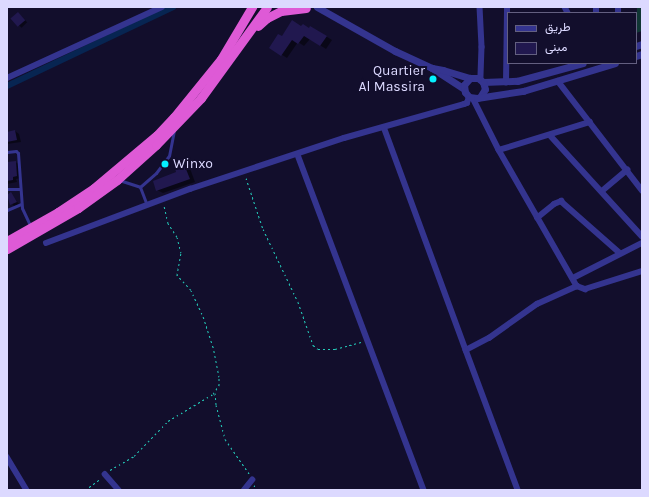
<!DOCTYPE html>
<html>
<head>
<meta charset="utf-8">
<style>
  body { margin:0 }
  #map { position:relative; width:649px; height:497px; overflow:hidden; background:#120e2c; font-family:Karla,Vazirmatn,sans-serif }
  div>[style] { position:absolute }
  .green>* { inset:0; background:#103634 }
  .shadow>* { inset:0; background:#0007; transform-origin:0 0 }
  .canal>* { height:6px; margin:-3px; padding:0 3px; transform-origin:3px; border-radius:3px; background:#072552 }
  .building>* { inset:0; background:#21184f; transform-origin:0 0 }
  .path>* { height:1px; margin-top:-0.5px; transform-origin:0; background:repeating-linear-gradient(90deg,#23c9b8 0 2px,transparent 0 5px) }
  .service>* { height:3px; margin:-1.5px; padding:0 1.5px; transform-origin:1.5px; border-radius:1.5px; background:#34348f }
  .minor>* { height:5.5px; margin:-2.75px; padding:0 2.75px; transform-origin:2.75px; border-radius:2.75px; background:#34348f }
  .tertiary>* { height:7px; margin:-3.5px; padding:0 3.5px; transform-origin:3.5px; border-radius:3.5px; background:#34348f }
  .trunk>* { height:9px; margin:-4.5px; padding:0 4.5px; transform-origin:4.5px; border-radius:4.5px; background:#de5ad6 }
  .dots>* { width:11px; height:11px; translate:-50% -50%; box-sizing:border-box; border:2px solid #120e2c; border-radius:50% }
  span { translate:-50% -50%; white-space:nowrap; text-align:center; line-height:1.15; -webkit-text-stroke:4px #120e2c; paint-order:stroke }
  .poi-label { font-size:14px; color:#dcd9ff }
  .right { translate:-100% -50%; text-align:right }
  .left { translate:0 -50%; text-align:left }
  .frame { position:absolute; inset:0; border:8px solid #dcd9ff; pointer-events:none }
  .legend { position:absolute; left:507px; top:12px; width:130px; height:52px; box-sizing:border-box; background:#120e2c; border:1px solid #635f80; margin:0; padding:5px 7px; list-style:none; font-size:12px; color:#dcd9ff }
  .legend li { display:flex; align-items:center; gap:8px; height:20px }
  .legend b { width:20px; border:1px solid #635f80 }
</style>
</head>
<body>
<div id="map">
  <div class="green">
    <i style="clip-path:polygon(637px 7px,642px 7px,642px 31px,636px 33px)"></i>
  </div>
  <div class="shadow">
    <i style="left:18px;top:13px;width:13px;height:8px;rotate:45deg"></i>
    <i style="clip-path:polygon(302px 27px,316px 30px,332px 40px,326px 49px,310px 39px,304px 46px,298px 42px,287px 58px,271px 48px,283px 37px)"></i>
    <i style="clip-path:polygon(15px 131px,19px 134px,21px 142px,7px 144px,7px 133px)"></i>
    <i style="clip-path:polygon(182px 160px,188px 163px,195px 182px,163px 193px,157px 190px,178px 173px)"></i>
    <i style="clip-path:polygon(15px 162px,19px 164px,20px 178px,16px 179px,17px 182px,7px 184px,7px 163px)"></i>
    <i style="clip-path:polygon(11px 194px,19px 204px,14px 206px,7px 197px)"></i>
  </div>
  <div class="canal">
    <i style="left:7px;top:86px;width:184px;rotate:-25.4deg"></i>
  </div>
  <div class="building">
    <i style="left:18px;top:12px;width:11px;height:10px;rotate:49deg"></i>
    <i style="clip-path:polygon(292px 20px,301px 26px,303px 24px,309px 28px,310px 26px,327px 36px,320px 46px,304px 36px,298px 44px,292px 40px,281px 56px,269px 48px,278px 34px,282px 36px)"></i>
    <i style="clip-path:polygon(15px 130px,17px 140px,7px 142px,7px 132px)"></i>
    <i style="clip-path:polygon(182px 159px,190px 179px,156px 191px,153px 181px,176px 172px,173px 162px)"></i>
    <i style="clip-path:polygon(16px 161px,17px 176px,13px 177px,13px 180px,7px 181px,7px 162px)"></i>
    <i style="clip-path:polygon(11px 192px,17px 202px,10px 205px,7px 195px)"></i>
  </div>
  <div class="path">
    <i style="left:246px;top:178px;width:54px;rotate:71.6deg"></i>
    <i style="left:263px;top:229px;width:81px;rotate:64.4deg"></i>
    <i style="left:298px;top:302px;width:46px;rotate:70.8deg"></i>
    <i style="left:313px;top:345px;width:6px;rotate:39deg"></i>
    <i style="left:318px;top:349px;width:17px"></i>
    <i style="left:335px;top:349px;width:28px;rotate:-15deg"></i>
    <i style="left:215px;top:393px;width:12px;rotate:85deg"></i>
    <i style="left:216px;top:405px;width:35px;rotate:75deg"></i>
    <i style="left:225px;top:439px;width:44px;rotate:55.2deg"></i>
    <i style="left:110px;top:470px;width:28px;rotate:-30deg"></i>
    <i style="left:134px;top:456px;width:49px;rotate:-45.8deg"></i>
    <i style="left:168px;top:421px;width:52px;rotate:-31deg"></i>
    <i style="left:213px;top:394px;width:11px;rotate:-56deg"></i>
    <i style="left:219px;top:385px;width:8px;rotate:-90deg"></i>
    <i style="left:219px;top:377px;width:31px;rotate:-101deg"></i>
    <i style="left:213px;top:347px;width:35px;rotate:-108deg"></i>
    <i style="left:202px;top:314px;width:26px;rotate:-115deg"></i>
    <i style="left:191px;top:290px;width:21px;rotate:-133deg"></i>
    <i style="left:177px;top:275px;width:22px;rotate:-80deg"></i>
    <i style="left:181px;top:253px;width:16px;rotate:-104deg"></i>
    <i style="left:177px;top:237px;width:17px;rotate:-123deg"></i>
    <i style="left:168px;top:223px;width:18px;rotate:-103deg"></i>
    <i style="left:254px;top:485px;width:5px;rotate:68deg"></i>
    <i style="left:85px;top:490px;width:19px;rotate:-36deg"></i>
  </div>
  <div class="service">
    <i style="left:7px;top:152px;width:9px;rotate:-6deg"></i>
    <i style="left:16px;top:151px;width:3px;rotate:45deg"></i>
    <i style="left:18px;top:153px;width:55px;rotate:85.8deg"></i>
    <i style="left:22px;top:208px;width:21px;rotate:65deg"></i>
    <i style="left:119px;top:180px;width:22px;rotate:18deg"></i>
    <i style="left:140px;top:187px;width:21px;rotate:-41deg"></i>
    <i style="left:156px;top:173px;width:21px;rotate:-53deg"></i>
    <i style="left:169px;top:156px;width:25px;rotate:-79deg"></i>
    <i style="left:140px;top:187px;width:19px;rotate:69deg"></i>
    <i style="left:7px;top:189px;width:13px"></i>
    <i style="left:7px;top:210px;width:15px;rotate:-23deg"></i>
  </div>
  <div class="minor">
    <i style="left:480px;top:7px;width:40px;rotate:87.1deg"></i>
    <i style="left:482px;top:47px;width:33px;rotate:92deg"></i>
    <i style="left:565px;top:7px;width:7px;rotate:63deg"></i>
    <i style="left:596px;top:13px;width:6px;rotate:-90deg"></i>
    <i style="left:618px;top:13px;width:6px;rotate:-90deg"></i>
    <i style="left:7px;top:78px;width:170px;rotate:-24.6deg"></i>
    <i style="left:558px;top:81px;width:138px;rotate:52.4deg"></i>
    <i style="left:506px;top:83px;width:76px;rotate:-89.2deg"></i>
    <i style="left:473px;top:98px;width:58px;rotate:63.4deg"></i>
    <i style="left:499px;top:150px;width:157px;rotate:60.2deg"></i>
    <i style="left:577px;top:286px;width:9px;rotate:21deg"></i>
    <i style="left:585px;top:289px;width:60px;rotate:-17.5deg"></i>
    <i style="left:384px;top:127px;width:238px;rotate:69.8deg"></i>
    <i style="left:466px;top:350px;width:26px;rotate:-28deg"></i>
    <i style="left:489px;top:338px;width:59px;rotate:-35.3deg"></i>
    <i style="left:537px;top:304px;width:44px;rotate:-24.2deg"></i>
    <i style="left:550px;top:135px;width:137px;rotate:47.7deg"></i>
    <i style="left:499px;top:150px;width:95px;rotate:-17.1deg"></i>
    <i style="left:298px;top:155px;width:358px;rotate:69.4deg"></i>
    <i style="left:602px;top:191px;width:33px;rotate:-40deg"></i>
    <i style="left:537px;top:218px;width:22px;rotate:-39deg"></i>
    <i style="left:554px;top:204px;width:8px;rotate:-23deg"></i>
    <i style="left:561px;top:201px;width:79px;rotate:41.4deg"></i>
    <i style="left:46px;top:243px;width:154px;rotate:-20.6deg"></i>
    <i style="left:190px;top:189px;width:162px;rotate:-18.3deg"></i>
    <i style="left:344px;top:138px;width:125px;rotate:-15.8deg"></i>
    <i style="left:464px;top:104px;width:3px;rotate:-18deg"></i>
    <i style="left:467px;top:103px;width:6px;rotate:-72deg"></i>
    <i style="left:573px;top:278px;width:77px;rotate:-26.9deg"></i>
    <i style="left:466px;top:350px;width:149px;rotate:69.6deg"></i>
    <i style="left:7px;top:457px;width:39px;rotate:59deg"></i>
    <i style="left:105px;top:474px;width:21px;rotate:49deg"></i>
    <i style="left:244px;top:490px;width:13px;rotate:-51deg"></i>
  </div>
  <div class="tertiary">
    <i style="left:317px;top:7px;width:90px;rotate:29.4deg"></i>
    <i style="left:395px;top:51px;width:41px;rotate:24.7deg"></i>
    <i style="left:432px;top:68px;width:38px;rotate:33deg"></i>
    <i style="left:636px;top:46px;width:6px;rotate:-18deg"></i>
    <i style="left:636px;top:56px;width:6px;rotate:-18deg"></i>
    <i style="left:432px;top:68px;width:11px;rotate:10deg"></i>
    <i style="left:443px;top:70px;width:28px;rotate:17deg"></i>
    <i style="left:483px;top:82px;width:34px;rotate:-2deg"></i>
    <i style="left:517px;top:81px;width:68px;rotate:-15.3deg"></i>
    <i style="left:480px;top:97px;width:9px;rotate:-58deg"></i>
    <i style="left:485px;top:89px;width:7px;rotate:-106deg"></i>
    <i style="left:483px;top:82px;width:6px;rotate:-141deg"></i>
    <i style="left:478px;top:78px;width:8px;rotate:180deg"></i>
    <i style="left:470px;top:78px;width:9px;rotate:131deg"></i>
    <i style="left:464px;top:85px;width:7px;rotate:82deg"></i>
    <i style="left:465px;top:92px;width:6px;rotate:51deg"></i>
    <i style="left:469px;top:97px;width:8px;rotate:7deg"></i>
    <i style="left:477px;top:98px;width:47px;rotate:-8.7deg"></i>
    <i style="left:523px;top:91px;width:96px;rotate:-16.9deg"></i>
  </div>
  <div class="trunk">
    <i style="left:258px;top:26px;width:12px;rotate:-42deg"></i>
    <i style="left:267px;top:18px;width:16px;rotate:-27deg"></i>
    <i style="left:281px;top:11px;width:25px;rotate:-7deg"></i>
    <i style="left:7px;top:241px;width:59px;rotate:-29.6deg"></i>
    <i style="left:58px;top:212px;width:43px;rotate:-33.7deg"></i>
    <i style="left:94px;top:188px;width:82px;rotate:-40.1deg"></i>
    <i style="left:157px;top:135px;width:25px;rotate:-47deg"></i>
    <i style="left:174px;top:117px;width:75px;rotate:-51deg"></i>
    <i style="left:221px;top:59px;width:61px;rotate:-59.2deg"></i>
    <i style="left:7px;top:249px;width:82px;rotate:-30deg"></i>
    <i style="left:78px;top:208px;width:48px;rotate:-35.7deg"></i>
    <i style="left:117px;top:180px;width:52px;rotate:-41.9deg"></i>
    <i style="left:156px;top:145px;width:65px;rotate:-46.2deg"></i>
    <i style="left:201px;top:98px;width:112px;rotate:-54deg"></i>
  </div>
  <div class="dots">
    <i style="left:433px;top:79px;background:#05f0ff"></i>
    <i style="left:165px;top:164px;background:#05f0ff"></i>
  </div>
  <div class="poi-label">
    <span class="right" style="left:425px;top:79px">Quartier<br>Al Massira</span>
    <span class="left" style="left:173px;top:164px">Winxo</span>
  </div>
  <div class="frame"></div>
  <ul class="legend">
  <li><b style="height:5px;background:#34348f"></b>طريق</li>
  <li><b style="height:11px;background:#21184f"></b>مبنى</li>
  </ul>
</div>
</body>
</html>
